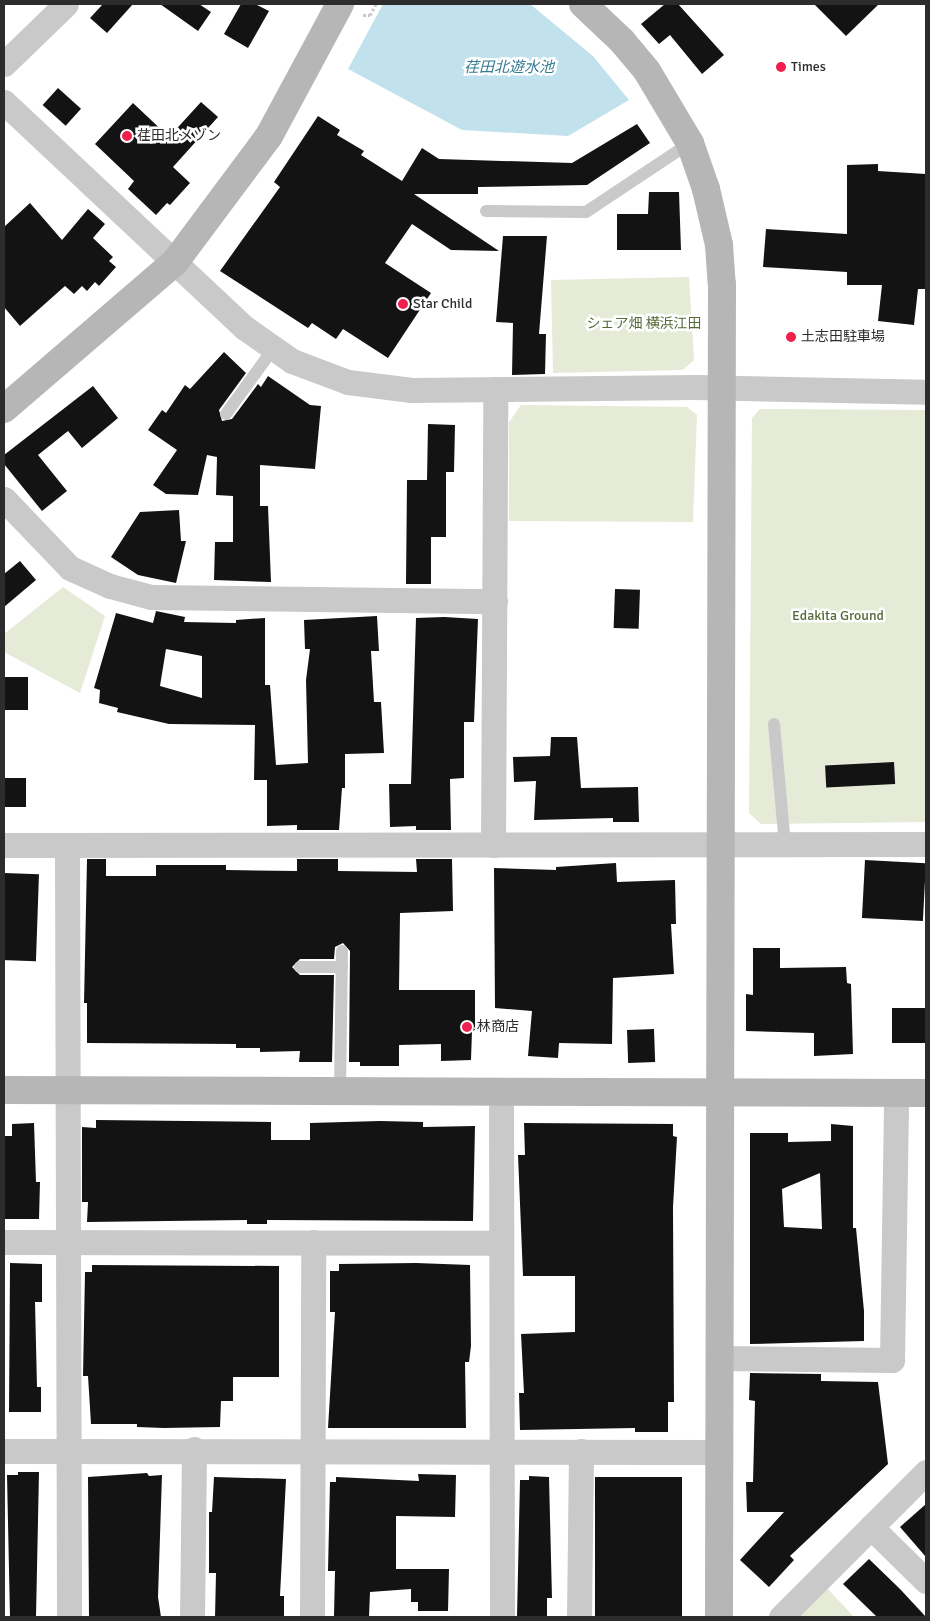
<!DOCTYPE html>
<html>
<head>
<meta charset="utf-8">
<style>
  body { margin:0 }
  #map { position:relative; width:930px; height:1621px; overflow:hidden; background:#fff; font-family:Signika,"Noto Sans JP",sans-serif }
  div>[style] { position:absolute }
  .green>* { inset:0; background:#e5ebd7 }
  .water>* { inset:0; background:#c1e2ed }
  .building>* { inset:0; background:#131313; transform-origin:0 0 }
  .path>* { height:3px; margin-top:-1.5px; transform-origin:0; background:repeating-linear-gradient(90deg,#c9c9c9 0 2.5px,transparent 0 5px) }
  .lane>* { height:12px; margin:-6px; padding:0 6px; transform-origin:6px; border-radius:6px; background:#c9c9c9 }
  .street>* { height:25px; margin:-12.5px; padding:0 12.5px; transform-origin:12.5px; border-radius:12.5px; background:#c9c9c9 }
  .secondary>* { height:28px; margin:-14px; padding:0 14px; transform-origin:14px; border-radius:14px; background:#b6b6b6 }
  .dots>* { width:14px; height:14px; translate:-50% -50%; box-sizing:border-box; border:2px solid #fff; border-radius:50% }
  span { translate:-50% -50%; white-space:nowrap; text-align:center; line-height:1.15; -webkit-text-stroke:5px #fff; paint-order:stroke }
  .poi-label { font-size:14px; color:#2c2c2c }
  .left { translate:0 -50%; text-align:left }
  .park-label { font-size:14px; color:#566a37 }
  .water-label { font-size:15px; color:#357c92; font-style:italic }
  .frame { position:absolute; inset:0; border:5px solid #2c2c2c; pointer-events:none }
</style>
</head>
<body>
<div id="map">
  <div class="green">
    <i style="clip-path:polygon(689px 277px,694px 360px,683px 370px,553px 373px,551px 280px)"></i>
    <i style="clip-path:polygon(521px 405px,687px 407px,697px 415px,693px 522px,509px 521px,509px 422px)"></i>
    <i style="clip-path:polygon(760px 409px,926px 410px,926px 822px,761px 824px,749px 813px,752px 418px)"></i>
    <i style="clip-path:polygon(63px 587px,105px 616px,80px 693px,4px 652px,4px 634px)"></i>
    <i style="clip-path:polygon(827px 1588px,854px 1617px,796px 1617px)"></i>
  </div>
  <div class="water">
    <i style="clip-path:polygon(383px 4px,530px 4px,593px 56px,629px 100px,568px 136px,462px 130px,348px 69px)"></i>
  </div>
  <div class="building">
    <i style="clip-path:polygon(103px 4px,133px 4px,107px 33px,90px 18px)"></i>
    <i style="clip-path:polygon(160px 4px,199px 4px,211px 12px,198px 31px)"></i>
    <i style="clip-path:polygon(241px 4px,255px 4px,269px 11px,248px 48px,224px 34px)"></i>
    <i style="clip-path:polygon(665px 4px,678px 4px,724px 55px,702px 74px,670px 35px,659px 44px,641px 24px)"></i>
    <i style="clip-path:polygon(814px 4px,879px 4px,846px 36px)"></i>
    <i style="left:58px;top:88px;width:31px;height:23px;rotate:42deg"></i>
    <i style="clip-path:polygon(201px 102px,218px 117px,173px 167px,190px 183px,170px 205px,167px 203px,156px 215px,128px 189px,134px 181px,95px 144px,133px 103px,169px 137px)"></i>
    <i style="clip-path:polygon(318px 116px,340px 130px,337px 135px,364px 151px,361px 155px,402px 181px,422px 148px,439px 159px,572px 163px,637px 124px,650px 143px,587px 185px,478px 187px,478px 194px,414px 194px,499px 251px,451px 250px,412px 224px,385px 263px,431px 293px,388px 358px,343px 329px,336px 339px,312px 323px,308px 328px,220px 271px,280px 187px,274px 182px)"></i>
    <i style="clip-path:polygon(878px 164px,878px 171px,926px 174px,926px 289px,918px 289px,914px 325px,878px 321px,882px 285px,847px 285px,847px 272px,763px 267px,766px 229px,847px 234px,847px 165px)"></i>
    <i style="clip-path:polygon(649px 192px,679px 192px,681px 250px,617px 250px,617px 214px,648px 214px)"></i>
    <i style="clip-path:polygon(30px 203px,62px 240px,88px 209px,105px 224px,93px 238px,113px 257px,109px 261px,116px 267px,99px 286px,95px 282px,87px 291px,82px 286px,74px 294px,65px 286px,20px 326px,4px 307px,4px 227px)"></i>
    <i style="clip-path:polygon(503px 236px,547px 236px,539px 334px,546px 334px,545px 374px,512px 375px,513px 323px,496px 322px)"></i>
    <i style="clip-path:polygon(224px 352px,246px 373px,219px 410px,222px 421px,232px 419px,258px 384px,261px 387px,268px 376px,310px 405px,321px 406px,315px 469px,260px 465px,260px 506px,268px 506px,271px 582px,214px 580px,215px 542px,233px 542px,233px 496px,216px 495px,217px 457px,207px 455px,198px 495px,166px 494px,153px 485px,177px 450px,148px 430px,162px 410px,166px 413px,185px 385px,190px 389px)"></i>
    <i style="clip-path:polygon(93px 386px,118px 418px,82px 448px,68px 431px,38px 455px,67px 491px,42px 511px,4px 464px,4px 455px)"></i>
    <i style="clip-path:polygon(428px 424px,455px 425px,454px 472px,446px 472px,446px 537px,431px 537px,431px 584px,406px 584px,407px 480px,427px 480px)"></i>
    <i style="clip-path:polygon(179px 510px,181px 541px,186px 541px,176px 583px,138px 575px,111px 557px,140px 512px)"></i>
    <i style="clip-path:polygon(20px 561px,36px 580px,4px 607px,4px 574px)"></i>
    <i style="left:615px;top:589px;width:25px;height:39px;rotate:2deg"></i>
    <i style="clip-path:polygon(evenodd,156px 611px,185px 617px,184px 622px,236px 623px,236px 620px,265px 618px,265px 685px,270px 685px,276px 765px,308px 763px,306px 680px,310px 649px,305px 649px,304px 620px,377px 616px,379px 651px,371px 651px,374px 702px,381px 702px,384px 753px,345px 754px,345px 788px,342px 788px,339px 830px,297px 830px,297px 825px,267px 826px,267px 780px,254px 780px,255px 725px,169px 724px,117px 712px,118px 708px,99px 703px,100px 690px,94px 688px,116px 613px,153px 623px,156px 611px,166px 649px,202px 656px,202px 698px,160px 686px,166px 649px)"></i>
    <i style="clip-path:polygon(444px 617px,478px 619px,474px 722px,464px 722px,464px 778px,450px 779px,451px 830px,416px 830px,416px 826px,390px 827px,389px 784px,411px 784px,416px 618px)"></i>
    <i style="left:4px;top:677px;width:24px;height:33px"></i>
    <i style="clip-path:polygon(551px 737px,577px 737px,581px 788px,638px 787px,639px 822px,613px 822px,613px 818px,534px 820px,536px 781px,514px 782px,513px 757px,550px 756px)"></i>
    <i style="left:894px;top:762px;width:22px;height:69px;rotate:87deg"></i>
    <i style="left:4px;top:778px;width:22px;height:29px"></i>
    <i style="clip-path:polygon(87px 859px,106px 859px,106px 876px,156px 876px,156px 865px,226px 865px,226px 870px,297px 871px,297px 859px,338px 859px,338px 871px,417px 872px,416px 859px,452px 859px,453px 911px,400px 913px,399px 990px,475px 990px,475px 1030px,472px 1031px,471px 1060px,441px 1061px,441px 1044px,399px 1045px,399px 1066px,360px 1066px,360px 1062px,349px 1062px,350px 951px,343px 943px,335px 947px,334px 959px,300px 959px,292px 967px,300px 975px,334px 975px,332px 1062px,299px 1062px,300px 1051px,260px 1052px,260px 1048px,236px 1048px,236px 1044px,87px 1043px,87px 1003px,84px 1003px)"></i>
    <i style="left:865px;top:860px;width:61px;height:58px;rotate:3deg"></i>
    <i style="clip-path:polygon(616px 863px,617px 882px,675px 880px,676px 924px,671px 924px,674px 974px,613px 978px,612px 1044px,559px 1043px,558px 1058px,528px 1056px,532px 1011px,495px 1008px,494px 868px,556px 870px,556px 867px)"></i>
    <i style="left:4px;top:873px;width:35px;height:87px;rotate:2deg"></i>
    <i style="clip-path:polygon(753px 948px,780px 948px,780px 968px,846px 967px,847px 983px,851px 984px,853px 1054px,814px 1056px,814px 1033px,746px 1031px,746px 994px,753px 995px)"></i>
    <i style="left:926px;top:1008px;width:35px;height:34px;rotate:90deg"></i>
    <i style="left:654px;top:1029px;width:33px;height:27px;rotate:88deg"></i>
    <i style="clip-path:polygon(96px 1120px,271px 1122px,271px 1140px,310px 1140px,310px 1123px,380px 1121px,423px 1122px,423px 1127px,475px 1126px,473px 1221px,267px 1220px,267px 1224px,247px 1224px,247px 1220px,87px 1222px,88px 1202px,82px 1202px,82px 1127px,96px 1128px)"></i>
    <i style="clip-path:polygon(34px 1123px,36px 1182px,40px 1182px,39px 1219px,4px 1219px,4px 1136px,12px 1136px,12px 1124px)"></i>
    <i style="clip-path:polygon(524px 1123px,673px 1124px,673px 1136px,677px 1137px,673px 1207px,674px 1402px,668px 1402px,668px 1432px,635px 1432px,635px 1428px,520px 1430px,519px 1393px,524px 1393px,521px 1334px,575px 1332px,575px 1276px,523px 1276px,518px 1155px,525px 1155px)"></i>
    <i style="clip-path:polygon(evenodd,831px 1124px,853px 1126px,853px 1228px,856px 1228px,864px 1311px,864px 1341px,750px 1344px,750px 1133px,788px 1133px,788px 1142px,831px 1141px,831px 1124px,820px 1173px,822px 1229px,784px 1227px,782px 1189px,820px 1173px)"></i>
    <i style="clip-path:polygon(10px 1263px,42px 1264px,42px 1302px,35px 1302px,37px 1387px,41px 1387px,41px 1412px,9px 1412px)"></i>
    <i style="clip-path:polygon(416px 1263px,470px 1265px,471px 1346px,469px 1362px,465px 1362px,466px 1428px,328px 1428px,335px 1312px,330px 1312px,330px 1271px,339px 1271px,339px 1264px)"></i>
    <i style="clip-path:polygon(92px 1265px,279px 1266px,279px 1377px,233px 1377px,233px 1401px,221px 1401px,220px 1427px,164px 1428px,137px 1427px,137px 1424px,91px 1424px,88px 1376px,83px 1376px,85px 1272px,92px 1272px)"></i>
    <i style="clip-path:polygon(750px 1373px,821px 1374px,821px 1381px,878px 1382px,888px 1464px,790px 1556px,794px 1560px,769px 1587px,740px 1560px,784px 1512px,747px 1512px,746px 1482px,753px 1482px,755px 1401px,749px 1400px)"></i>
    <i style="clip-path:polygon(18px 1472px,39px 1472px,36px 1617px,10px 1617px,7px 1475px,18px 1475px)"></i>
    <i style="clip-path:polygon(147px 1473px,149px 1476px,162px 1475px,158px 1597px,161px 1617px,89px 1617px,88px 1477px)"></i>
    <i style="clip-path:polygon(418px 1474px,456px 1475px,455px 1517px,396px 1516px,396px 1569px,449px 1569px,448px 1611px,418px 1611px,418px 1602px,411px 1602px,411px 1589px,370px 1592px,369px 1617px,334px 1616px,335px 1571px,328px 1571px,330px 1482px,336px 1482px,336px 1477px,419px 1481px)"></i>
    <i style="clip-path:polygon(529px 1476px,549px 1477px,552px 1598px,547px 1598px,547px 1617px,517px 1617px,520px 1480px,529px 1480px)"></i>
    <i style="clip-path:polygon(214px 1477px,286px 1479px,280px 1596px,284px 1596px,284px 1617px,215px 1617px,216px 1573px,209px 1573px,209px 1512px,212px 1512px)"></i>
    <i style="left:595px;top:1477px;width:87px;height:140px"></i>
    <i style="clip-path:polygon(926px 1504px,926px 1557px,900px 1527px)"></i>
    <i style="clip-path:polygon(869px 1559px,900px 1589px,926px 1617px,877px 1617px,843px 1584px)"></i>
  </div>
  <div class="path">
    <i style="left:363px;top:15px;width:7px"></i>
    <i style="left:370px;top:15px;width:13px;rotate:-61deg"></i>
  </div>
  <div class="lane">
    <i style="left:486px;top:211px;width:100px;rotate:0.6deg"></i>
    <i style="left:586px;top:212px;width:125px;rotate:-33.6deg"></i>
    <i style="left:226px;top:414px;width:80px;rotate:-54.1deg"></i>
    <i style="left:774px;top:724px;width:121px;rotate:84.8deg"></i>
    <i style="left:300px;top:967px;width:42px"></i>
    <i style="left:340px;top:1091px;width:140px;rotate:-89.2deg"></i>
  </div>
  <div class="street">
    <i style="left:4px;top:64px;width:86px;rotate:-44.1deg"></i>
    <i style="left:4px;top:102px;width:330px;rotate:43.2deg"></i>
    <i style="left:245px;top:328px;width:57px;rotate:35.1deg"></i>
    <i style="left:292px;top:361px;width:60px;rotate:20.6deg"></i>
    <i style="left:348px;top:382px;width:64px;rotate:7.2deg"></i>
    <i style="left:411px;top:390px;width:284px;rotate:-0.6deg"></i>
    <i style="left:695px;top:387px;width:231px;rotate:1.2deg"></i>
    <i style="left:4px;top:499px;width:95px;rotate:46.3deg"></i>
    <i style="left:70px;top:568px;width:44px;rotate:24.2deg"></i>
    <i style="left:110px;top:586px;width:42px;rotate:15deg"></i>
    <i style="left:151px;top:597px;width:344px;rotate:0.7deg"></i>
    <i style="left:4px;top:845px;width:922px;rotate:-0.06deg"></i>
    <i style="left:67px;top:845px;width:772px;rotate:89.85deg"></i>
    <i style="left:493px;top:845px;width:456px;rotate:-89.7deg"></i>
    <i style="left:501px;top:1092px;width:525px;rotate:89.89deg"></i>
    <i style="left:4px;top:1242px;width:497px;rotate:0.1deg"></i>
    <i style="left:720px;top:1358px;width:172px;rotate:0.7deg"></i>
    <i style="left:892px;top:1360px;width:267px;rotate:-89.1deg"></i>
    <i style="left:4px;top:1451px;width:715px;rotate:0.08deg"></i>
    <i style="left:871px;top:1527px;width:77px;rotate:44.5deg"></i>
    <i style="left:192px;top:1617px;width:168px;rotate:-89.3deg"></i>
    <i style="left:312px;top:1617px;width:375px;rotate:-89.8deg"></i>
    <i style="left:579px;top:1617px;width:166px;rotate:-89.3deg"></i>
    <i style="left:781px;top:1617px;width:205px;rotate:-45deg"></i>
  </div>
  <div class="secondary">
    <i style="left:583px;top:4px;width:54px;rotate:43.5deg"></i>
    <i style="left:622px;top:41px;width:39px;rotate:50deg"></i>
    <i style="left:647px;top:71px;width:84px;rotate:59.2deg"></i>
    <i style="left:690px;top:143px;width:49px;rotate:70.8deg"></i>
    <i style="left:706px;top:189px;width:57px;rotate:76.9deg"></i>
    <i style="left:719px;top:245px;width:39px;rotate:86deg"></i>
    <i style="left:722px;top:284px;width:1333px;rotate:90.13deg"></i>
    <i style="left:4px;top:409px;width:225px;rotate:-40.7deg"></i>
    <i style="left:175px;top:262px;width:157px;rotate:-53.3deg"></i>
    <i style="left:269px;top:136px;width:150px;rotate:-61.7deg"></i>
    <i style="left:4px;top:1090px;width:922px;rotate:0.19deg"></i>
  </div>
  <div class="dots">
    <i style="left:781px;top:67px;background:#f11f4e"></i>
    <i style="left:127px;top:136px;background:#f11f4e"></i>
    <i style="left:403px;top:304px;background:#f11f4e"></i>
    <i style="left:791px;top:337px;background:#f11f4e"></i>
    <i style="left:467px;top:1027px;background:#f11f4e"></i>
  </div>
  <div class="poi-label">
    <span class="left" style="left:791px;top:67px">Times</span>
    <span class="left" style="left:137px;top:136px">荏田北メゾン</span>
    <span class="left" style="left:413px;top:304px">Star Child</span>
    <span class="left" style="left:801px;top:337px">土志田駐車場</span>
    <span class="left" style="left:477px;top:1027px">林商店</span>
  </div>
  <div class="park-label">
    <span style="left:644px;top:324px">シェア畑 横浜江田</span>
    <span style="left:838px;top:616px">Edakita Ground</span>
  </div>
  <div class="water-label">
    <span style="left:509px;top:68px">荏田北遊水池</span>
  </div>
  <div class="frame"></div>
</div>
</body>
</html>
